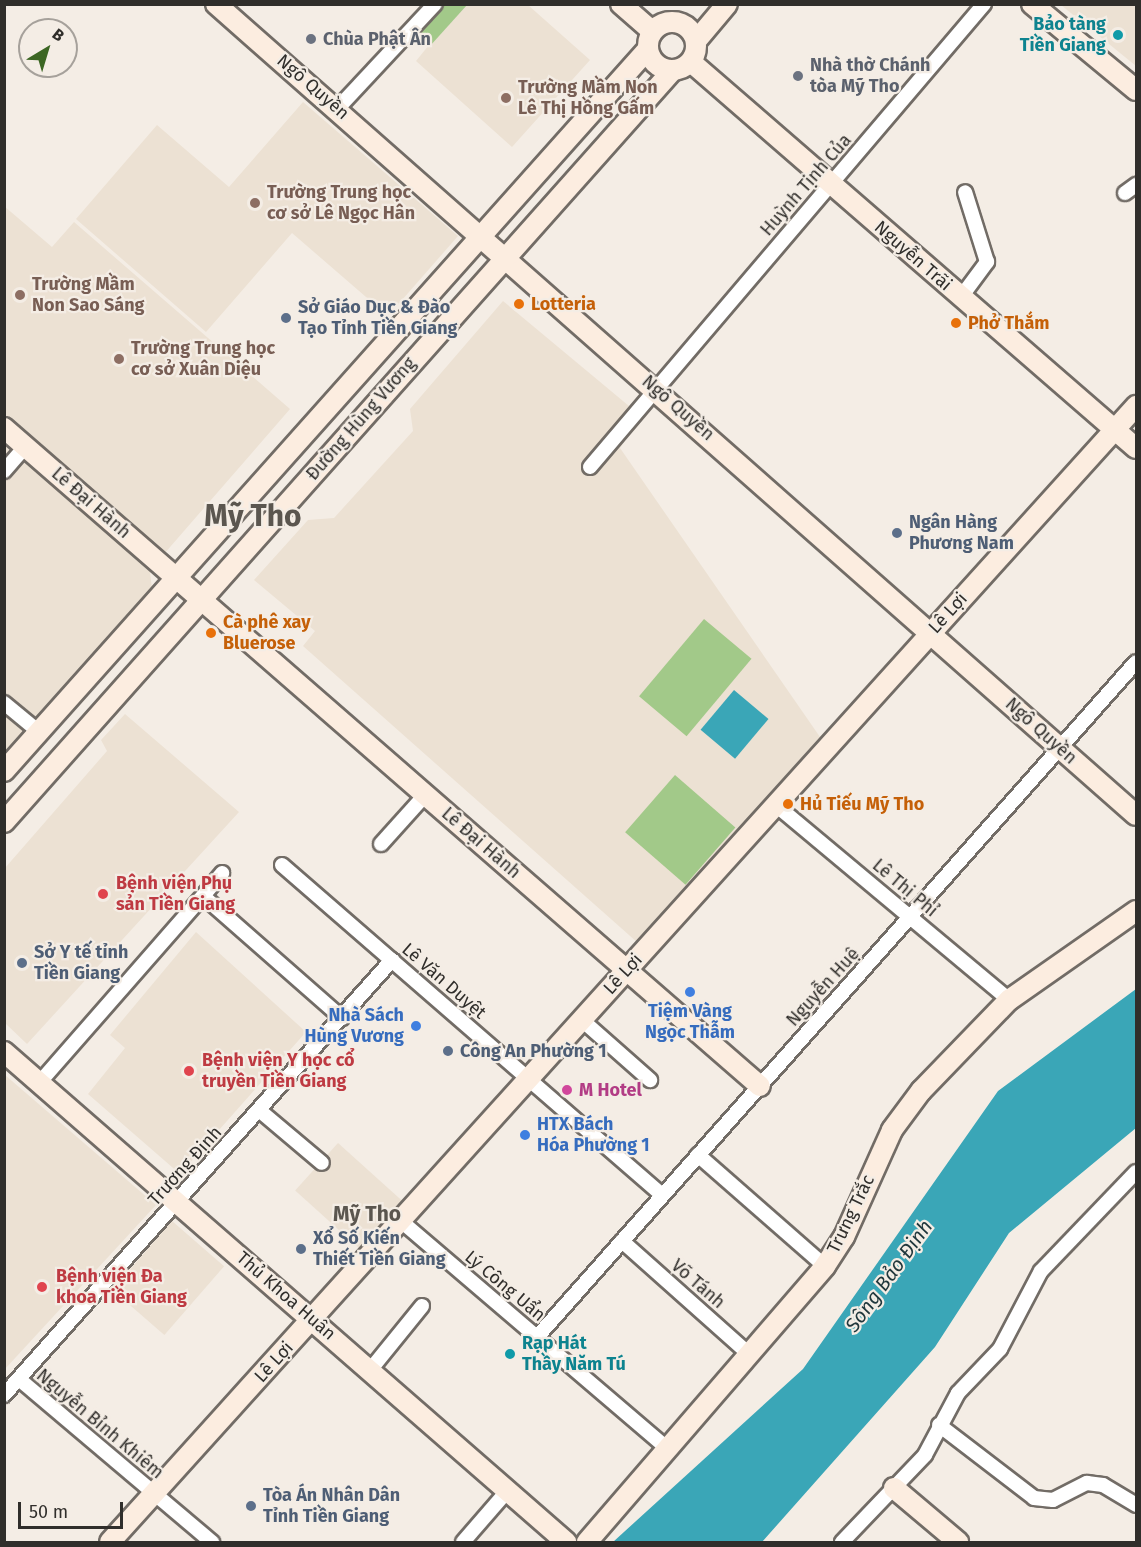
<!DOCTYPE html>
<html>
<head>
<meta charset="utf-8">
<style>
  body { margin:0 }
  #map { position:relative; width:1141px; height:1547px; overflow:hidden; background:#f4ede5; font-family:"Fira Sans",sans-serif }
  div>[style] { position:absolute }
  .built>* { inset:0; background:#ece1d3; transform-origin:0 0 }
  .green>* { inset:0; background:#a2c989; transform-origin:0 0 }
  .water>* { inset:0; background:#3aa6b7; transform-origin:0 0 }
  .roads { filter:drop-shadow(2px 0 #726c66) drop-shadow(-2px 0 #726c66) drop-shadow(0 2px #726c66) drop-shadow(0 -2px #726c66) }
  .street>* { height:14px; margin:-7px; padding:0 7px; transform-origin:7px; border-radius:7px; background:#fff }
  .secondary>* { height:20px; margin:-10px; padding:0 10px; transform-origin:10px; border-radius:10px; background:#fcede0 }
  .secondary>.ring { margin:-10px; padding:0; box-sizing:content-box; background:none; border:20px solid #fcede0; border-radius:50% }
  .dots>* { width:16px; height:16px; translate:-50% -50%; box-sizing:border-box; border:3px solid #f4ede5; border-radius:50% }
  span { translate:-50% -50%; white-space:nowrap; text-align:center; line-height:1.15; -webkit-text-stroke:4.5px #f4ede5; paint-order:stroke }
  .culture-label { font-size:18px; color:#0d838f; font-weight:700 }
  .right { translate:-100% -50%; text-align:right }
  .left { translate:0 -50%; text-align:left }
  .worship-label { font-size:18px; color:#5b616d; font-weight:700 }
  .street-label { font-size:18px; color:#302e2b }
  .education-label { font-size:18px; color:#785e54; font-weight:700 }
  .food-label { font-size:18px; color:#c56008; font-weight:700 }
  .service-label { font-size:18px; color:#4e5e75; font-weight:700 }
  .health-label { font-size:18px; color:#be3a42; font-weight:700 }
  .shop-label { font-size:18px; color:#366cbe; font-weight:700 }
  .hotel-label { font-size:18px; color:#b23c85; font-weight:700 }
  .water-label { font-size:20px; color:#21383d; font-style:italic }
  .quarter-label { font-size:21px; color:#5b564f; font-weight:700 }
  .town-label { font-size:30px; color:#5b564f; font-weight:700 }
  .frame { position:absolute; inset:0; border:6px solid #302e2b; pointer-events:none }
  .north { position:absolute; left:18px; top:18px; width:60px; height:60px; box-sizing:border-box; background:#f4ede5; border:2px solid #a6a19b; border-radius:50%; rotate:38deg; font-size:16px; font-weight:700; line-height:24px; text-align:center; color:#302e2b }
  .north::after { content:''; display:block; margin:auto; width:21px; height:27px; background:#3c6623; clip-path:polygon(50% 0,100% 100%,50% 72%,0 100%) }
  .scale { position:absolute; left:18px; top:1502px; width:105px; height:27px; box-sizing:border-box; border:3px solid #302e2b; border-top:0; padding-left:8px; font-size:18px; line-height:21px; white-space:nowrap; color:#302e2b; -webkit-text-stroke:4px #f4ede5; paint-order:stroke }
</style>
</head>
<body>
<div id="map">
  <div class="built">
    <i style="clip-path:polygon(426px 5px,528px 5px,590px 60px,512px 147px,416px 61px,429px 45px)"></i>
    <i style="clip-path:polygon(1061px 5px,1136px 5px,1136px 66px)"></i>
    <i style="clip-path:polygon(303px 102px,458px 236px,388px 316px,292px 233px,206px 332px,76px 219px,157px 125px,229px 187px)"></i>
    <i style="clip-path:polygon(4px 206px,52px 247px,74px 222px,290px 409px,164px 554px,5px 416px)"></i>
    <i style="clip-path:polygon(503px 301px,641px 416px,620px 448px,820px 737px,638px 943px,303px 646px,315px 631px,254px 580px,308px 520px,334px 518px,413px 431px,410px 409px)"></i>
    <i style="clip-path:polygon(5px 439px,149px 565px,152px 588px,5px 754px)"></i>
    <i style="clip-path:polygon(125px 714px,239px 812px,27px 1044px,5px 1023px,5px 868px,107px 751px,101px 740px)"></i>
    <i style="clip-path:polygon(196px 932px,306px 1032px,180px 1174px,88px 1094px,125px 1048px,110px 1035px)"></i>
    <i style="clip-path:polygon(5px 1075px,156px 1205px,5px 1369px)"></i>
    <i style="left:338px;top:1143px;width:87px;height:64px;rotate:42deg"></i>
    <i style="left:172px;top:1221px;width:69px;height:91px;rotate:41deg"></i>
  </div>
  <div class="green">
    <i style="clip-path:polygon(430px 5px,467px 5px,430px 46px,409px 27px)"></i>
    <i style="left:704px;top:619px;width:62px;height:101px;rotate:40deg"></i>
    <i style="left:675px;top:775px;width:80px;height:76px;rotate:41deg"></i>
  </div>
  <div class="water">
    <i style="left:734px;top:690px;width:45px;height:52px;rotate:40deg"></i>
    <i style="clip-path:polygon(1136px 989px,1136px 1128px,1009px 1233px,935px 1347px,762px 1542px,613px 1542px,803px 1369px,998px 1091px)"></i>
  </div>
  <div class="roads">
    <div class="street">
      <i style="left:338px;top:108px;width:142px;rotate:-47deg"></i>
      <i style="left:1125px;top:193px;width:14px;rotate:-36deg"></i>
      <i style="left:961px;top:297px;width:44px;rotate:-53.4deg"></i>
      <i style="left:987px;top:262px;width:73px;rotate:-107.4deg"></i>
      <i style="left:590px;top:467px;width:608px;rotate:-49.6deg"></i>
      <i style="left:4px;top:471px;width:33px;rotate:-49deg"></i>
      <i style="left:4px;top:703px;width:45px;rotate:39.6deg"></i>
      <i style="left:776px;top:805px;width:304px;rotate:39.9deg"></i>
      <i style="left:381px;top:844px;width:67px;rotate:-48deg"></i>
      <i style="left:282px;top:865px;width:503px;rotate:40.97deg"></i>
      <i style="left:203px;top:896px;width:30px;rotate:-50deg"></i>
      <i style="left:582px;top:1020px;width:91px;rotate:41.4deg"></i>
      <i style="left:40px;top:1082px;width:247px;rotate:-48.8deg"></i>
      <i style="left:203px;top:896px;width:185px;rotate:41.3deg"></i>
      <i style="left:259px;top:1110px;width:82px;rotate:40.1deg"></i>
      <i style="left:698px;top:1155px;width:169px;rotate:41.2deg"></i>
      <i style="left:401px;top:1221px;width:351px;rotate:40.5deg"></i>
      <i style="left:622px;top:1241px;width:170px;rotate:41.7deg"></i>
      <i style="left:537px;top:1337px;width:902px;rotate:-48.41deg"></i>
      <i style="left:371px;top:1369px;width:81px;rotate:-51deg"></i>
      <i style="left:19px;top:1379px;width:253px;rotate:40.2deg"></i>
      <i style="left:4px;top:1395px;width:583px;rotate:-48.27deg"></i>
      <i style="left:939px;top:1425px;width:120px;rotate:37.5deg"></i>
      <i style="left:1034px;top:1498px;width:19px;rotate:6deg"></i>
      <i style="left:1053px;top:1500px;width:38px;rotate:-27deg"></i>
      <i style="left:1087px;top:1483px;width:16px;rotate:7deg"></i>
      <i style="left:1103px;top:1485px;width:39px;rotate:31deg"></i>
      <i style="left:463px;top:1542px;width:69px;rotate:-49.1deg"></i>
      <i style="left:842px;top:1542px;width:120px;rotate:-46.3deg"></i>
      <i style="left:925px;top:1455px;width:70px;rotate:-62deg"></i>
      <i style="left:958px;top:1393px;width:61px;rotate:-46.3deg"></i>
      <i style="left:1000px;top:1349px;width:88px;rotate:-62.3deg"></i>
      <i style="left:1041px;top:1271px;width:137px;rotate:-46.2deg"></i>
    </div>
    <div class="secondary">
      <i style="left:216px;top:4px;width:1226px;rotate:41.4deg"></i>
      <i style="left:621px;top:4px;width:41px;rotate:41.1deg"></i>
      <i style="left:1032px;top:4px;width:135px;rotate:39.6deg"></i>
      <i class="ring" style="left:648px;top:22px;width:28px;height:28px"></i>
      <i style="left:696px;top:41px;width:48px;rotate:-50deg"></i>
      <i style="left:691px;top:62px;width:589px;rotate:40.94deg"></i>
      <i style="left:4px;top:428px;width:1002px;rotate:41.04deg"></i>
      <i style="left:4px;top:771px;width:967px;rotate:-48.27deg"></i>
      <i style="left:4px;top:822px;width:1005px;rotate:-48.35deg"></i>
      <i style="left:4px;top:1052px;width:746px;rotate:41.08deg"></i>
      <i style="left:894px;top:1488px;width:84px;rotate:40.2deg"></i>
      <i style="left:110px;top:1542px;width:1531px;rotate:-47.91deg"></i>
      <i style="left:587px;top:1542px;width:364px;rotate:-49.2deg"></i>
      <i style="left:825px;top:1266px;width:35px;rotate:-57deg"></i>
      <i style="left:844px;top:1237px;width:117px;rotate:-65.8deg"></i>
      <i style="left:892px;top:1130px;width:49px;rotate:-53.4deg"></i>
      <i style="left:921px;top:1091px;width:127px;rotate:-46deg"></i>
      <i style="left:1009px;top:1000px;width:155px;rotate:-35deg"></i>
    </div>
  </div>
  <div class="dots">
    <i style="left:1118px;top:35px;background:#0f9aa8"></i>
    <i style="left:311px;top:39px;background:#6b7280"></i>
    <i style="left:798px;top:76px;background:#6b7280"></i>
    <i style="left:506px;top:98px;background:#8d6e63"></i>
    <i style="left:255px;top:203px;background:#8d6e63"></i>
    <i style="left:20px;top:295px;background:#8d6e63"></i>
    <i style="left:519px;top:304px;background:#e8710a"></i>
    <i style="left:286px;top:318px;background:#5c6f8a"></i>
    <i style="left:956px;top:323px;background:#e8710a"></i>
    <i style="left:119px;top:359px;background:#8d6e63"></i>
    <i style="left:897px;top:533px;background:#5c6f8a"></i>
    <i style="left:211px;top:633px;background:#e8710a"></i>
    <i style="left:788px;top:804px;background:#e8710a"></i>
    <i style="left:103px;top:894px;background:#e0444e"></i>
    <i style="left:22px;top:963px;background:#5c6f8a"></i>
    <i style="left:690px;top:992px;background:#3f7fe0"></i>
    <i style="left:416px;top:1026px;background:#3f7fe0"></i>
    <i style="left:448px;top:1051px;background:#5c6f8a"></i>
    <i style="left:189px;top:1071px;background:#e0444e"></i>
    <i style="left:567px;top:1090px;background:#d1479c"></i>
    <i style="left:525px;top:1135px;background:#3f7fe0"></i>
    <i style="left:301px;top:1249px;background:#5c6f8a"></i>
    <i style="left:42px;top:1287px;background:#e0444e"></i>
    <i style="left:510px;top:1354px;background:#0f9aa8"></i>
    <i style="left:251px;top:1506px;background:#5c6f8a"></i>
  </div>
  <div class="culture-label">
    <span class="right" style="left:1106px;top:35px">Bảo tàng<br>Tiền Giang</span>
    <span class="left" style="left:522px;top:1354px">Rạp Hát<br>Thầy Năm Tú</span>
  </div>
  <div class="worship-label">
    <span class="left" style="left:323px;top:39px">Chùa Phật Ân</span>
    <span class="left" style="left:810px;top:76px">Nhà thờ Chánh<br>tòa Mỹ Tho</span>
  </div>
  <div class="street-label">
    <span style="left:313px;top:87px;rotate:41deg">Ngô Quyền</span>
    <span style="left:806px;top:185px;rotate:-49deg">Huỳnh Tịnh Của</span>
    <span style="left:913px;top:256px;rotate:41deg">Nguyễn Trãi</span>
    <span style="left:678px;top:408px;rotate:41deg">Ngô Quyền</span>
    <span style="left:361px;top:419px;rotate:-49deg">Đường Hùng Vương</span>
    <span style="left:91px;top:503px;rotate:41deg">Lê Đại Hành</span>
    <span style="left:948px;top:613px;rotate:-48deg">Lê Lợi</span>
    <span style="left:1041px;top:731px;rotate:42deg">Ngô Quyền</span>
    <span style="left:481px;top:843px;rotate:41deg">Lê Đại Hành</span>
    <span style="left:905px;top:888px;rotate:40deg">Lê Thị Phỉ</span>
    <span style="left:623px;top:974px;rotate:-48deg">Lê Lợi</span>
    <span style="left:444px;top:981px;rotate:41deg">Lê Văn Duyệt</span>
    <span style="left:823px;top:987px;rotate:-48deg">Nguyễn Huệ</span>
    <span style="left:185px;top:1166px;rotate:-48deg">Trương Định</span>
    <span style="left:851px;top:1214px;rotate:-64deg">Trưng Trắc</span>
    <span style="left:698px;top:1284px;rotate:41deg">Võ Tánh</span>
    <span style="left:505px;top:1286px;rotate:40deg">Lý Công Uẩn</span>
    <span style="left:286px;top:1296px;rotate:41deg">Thủ Khoa Huân</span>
    <span style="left:274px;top:1362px;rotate:-48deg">Lê Lợi</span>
    <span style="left:100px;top:1424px;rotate:40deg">Nguyễn Bỉnh Khiêm</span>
  </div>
  <div class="education-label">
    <span class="left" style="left:518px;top:98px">Trường Mầm Non<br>Lê Thị Hồng Gấm</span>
    <span class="left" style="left:267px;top:203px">Trường Trung học<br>cơ sở Lê Ngọc Hân</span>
    <span class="left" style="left:32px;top:295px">Trường Mầm<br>Non Sao Sáng</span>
    <span class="left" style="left:131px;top:359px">Trường Trung học<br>cơ sở Xuân Diệu</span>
  </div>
  <div class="food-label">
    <span class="left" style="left:531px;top:304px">Lotteria</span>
    <span class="left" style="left:968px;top:323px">Phở Thắm</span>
    <span class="left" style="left:223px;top:633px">Cà phê xay<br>Bluerose</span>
    <span class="left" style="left:800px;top:804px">Hủ Tiếu Mỹ Tho</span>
  </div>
  <div class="service-label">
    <span class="left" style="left:298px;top:318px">Sở Giáo Dục &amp; Đào<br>Tạo Tỉnh Tiền Giang</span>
    <span class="left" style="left:909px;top:533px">Ngân Hàng<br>Phương Nam</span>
    <span class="left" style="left:34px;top:963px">Sở Y tế tỉnh<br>Tiền Giang</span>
    <span class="left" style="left:460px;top:1051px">Công An Phường 1</span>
    <span class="left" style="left:313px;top:1249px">Xổ Số Kiến<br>Thiết Tiền Giang</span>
    <span class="left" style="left:263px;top:1506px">Tòa Án Nhân Dân<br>Tỉnh Tiền Giang</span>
  </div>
  <div class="health-label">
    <span class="left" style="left:116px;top:894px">Bệnh viện Phụ<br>sản Tiền Giang</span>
    <span class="left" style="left:202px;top:1071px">Bệnh viện Y học cổ<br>truyền Tiền Giang</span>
    <span class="left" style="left:56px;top:1287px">Bệnh viện Đa<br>khoa Tiền Giang</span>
  </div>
  <div class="shop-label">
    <span style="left:690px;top:1022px">Tiệm Vàng<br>Ngọc Thẫm</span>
    <span class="right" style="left:404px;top:1026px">Nhà Sách<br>Hùng Vương</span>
    <span class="left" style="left:537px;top:1135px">HTX Bách<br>Hóa Phường 1</span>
  </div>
  <div class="hotel-label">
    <span class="left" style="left:579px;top:1090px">M Hotel</span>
  </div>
  <div class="water-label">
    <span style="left:889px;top:1276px;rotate:-54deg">Sông Bảo Định</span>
  </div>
  <div class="quarter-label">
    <span style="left:367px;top:1214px">Mỹ Tho</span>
  </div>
  <div class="town-label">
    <span style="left:253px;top:516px">Mỹ Tho</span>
  </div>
  <div class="frame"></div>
  <div class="north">B</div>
  <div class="scale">50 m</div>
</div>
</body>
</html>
